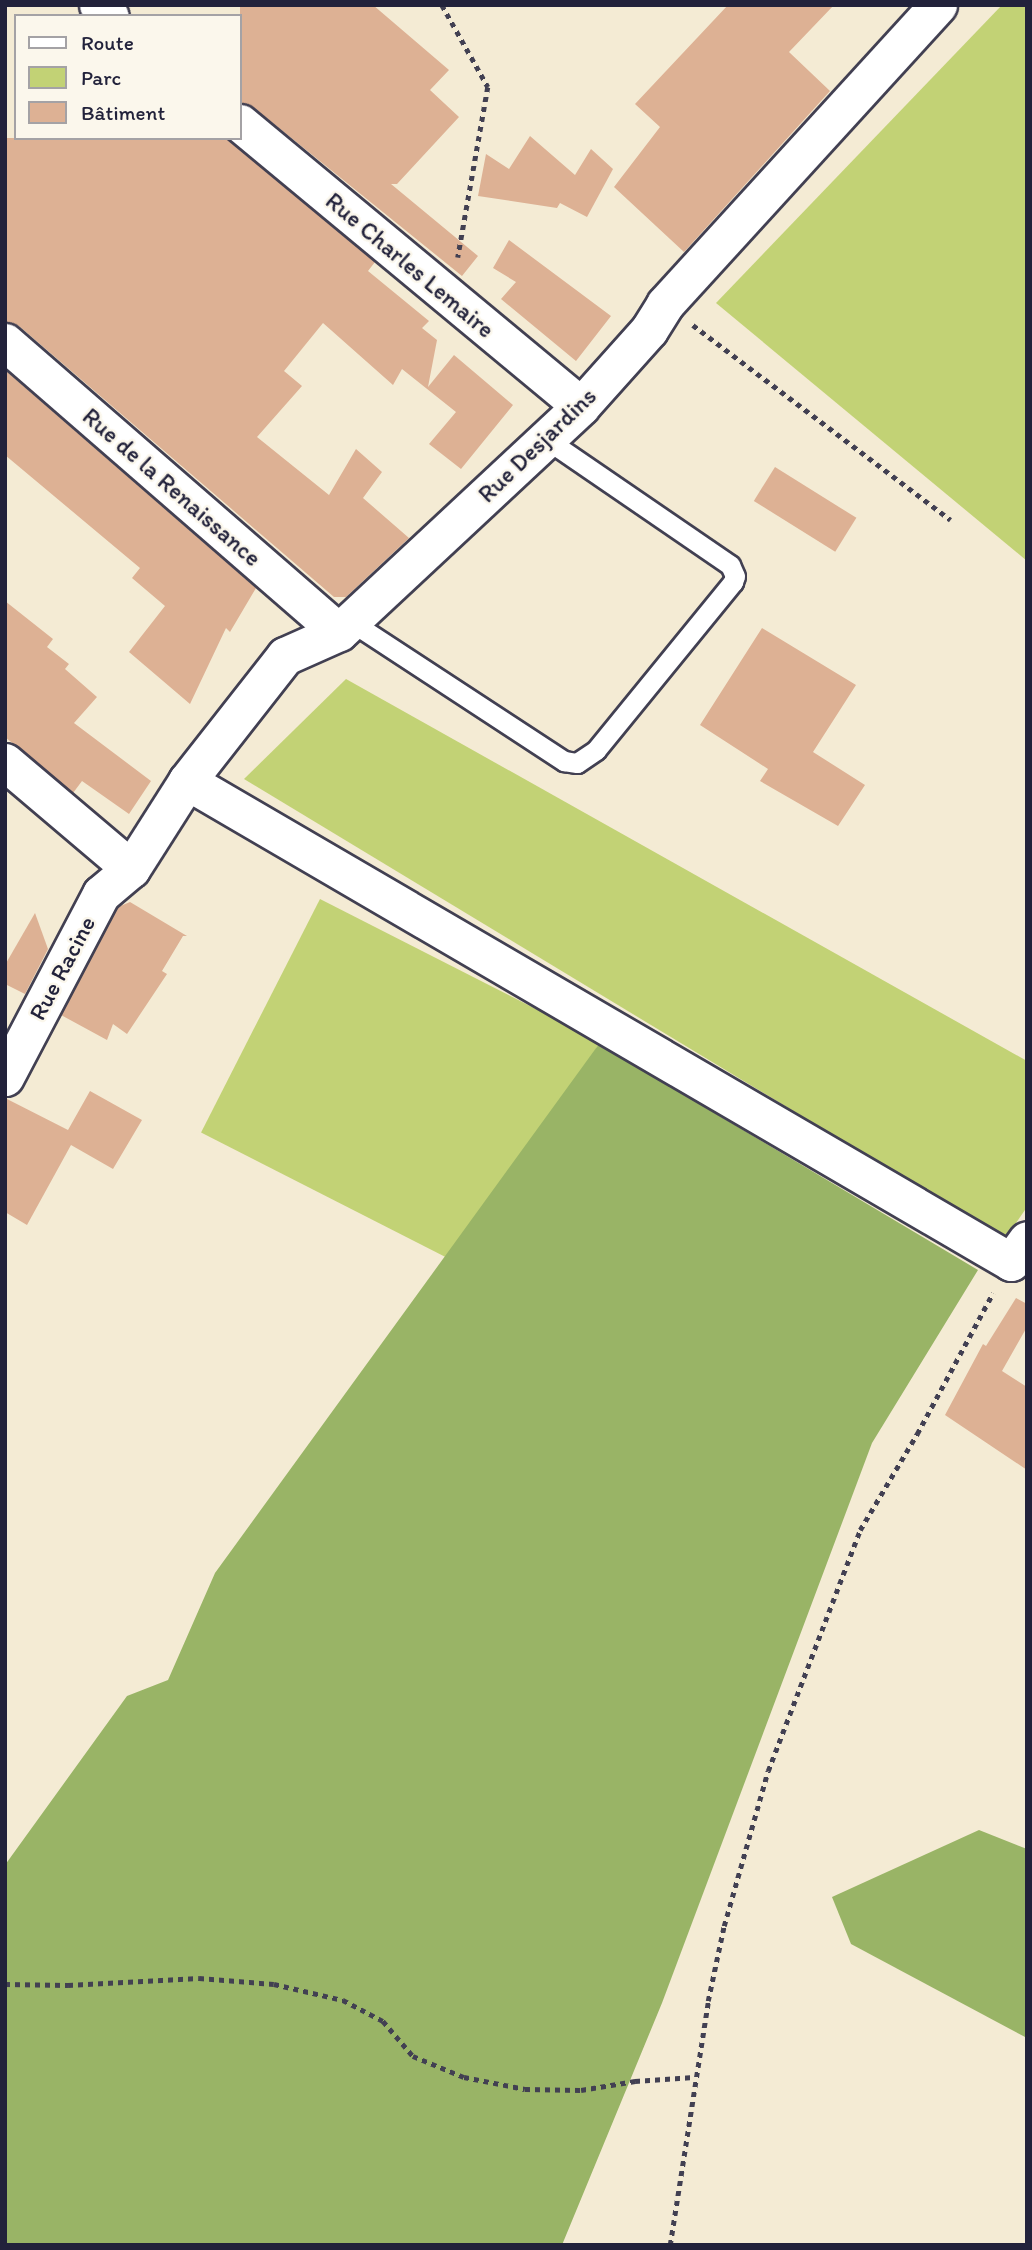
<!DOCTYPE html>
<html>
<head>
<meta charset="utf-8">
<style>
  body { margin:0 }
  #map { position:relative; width:1032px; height:2250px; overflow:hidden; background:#f4ebd4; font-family:Itim,sans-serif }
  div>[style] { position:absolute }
  .green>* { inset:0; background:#c2d275; transform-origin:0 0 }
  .forest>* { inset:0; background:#99b466 }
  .building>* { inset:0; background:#ddb194; transform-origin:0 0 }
  .path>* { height:4.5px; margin-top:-2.25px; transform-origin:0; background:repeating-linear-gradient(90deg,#424052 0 5px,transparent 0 10px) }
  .roads { filter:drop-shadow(2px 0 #424052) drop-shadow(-2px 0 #424052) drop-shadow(0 2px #424052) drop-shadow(0 -2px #424052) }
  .service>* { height:19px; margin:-9.5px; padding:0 9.5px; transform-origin:9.5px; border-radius:9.5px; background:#fff }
  .minor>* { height:37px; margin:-18.5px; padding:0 18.5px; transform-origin:18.5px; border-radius:18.5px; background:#fff }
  span { translate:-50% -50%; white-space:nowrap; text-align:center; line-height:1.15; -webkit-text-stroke:5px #fbf7ec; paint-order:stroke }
  .street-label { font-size:24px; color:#22223b }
  .frame { position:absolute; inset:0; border:7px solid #22223b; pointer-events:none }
  .legend { position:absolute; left:14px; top:14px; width:228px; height:126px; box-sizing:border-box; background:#fbf7ec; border:2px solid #a4a2a5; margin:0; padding:9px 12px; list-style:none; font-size:21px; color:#22223b }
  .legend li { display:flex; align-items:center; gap:14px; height:35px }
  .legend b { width:35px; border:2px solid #a4a2a5 }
</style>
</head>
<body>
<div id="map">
  <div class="green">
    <i style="clip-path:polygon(1002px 5px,1027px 5px,1027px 561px,716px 303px)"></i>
    <i style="clip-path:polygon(346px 679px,1027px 1061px,1027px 1207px,1005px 1239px,244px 779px)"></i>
    <i style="left:320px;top:899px;width:314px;height:262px;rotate:27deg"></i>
  </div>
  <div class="forest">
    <i style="clip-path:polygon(599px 1044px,978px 1270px,872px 1443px,662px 2003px,562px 2245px,5px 2245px,5px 1865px,127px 1696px,168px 1680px,215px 1573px)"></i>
    <i style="clip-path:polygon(979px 1830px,1027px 1849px,1027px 2038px,851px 1944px,832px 1897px)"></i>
  </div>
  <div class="building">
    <i style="clip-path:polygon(240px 5px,373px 5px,449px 70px,430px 90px,459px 117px,397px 184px,391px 184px,478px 256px,462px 276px,253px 107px,240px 103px)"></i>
    <i style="clip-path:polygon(728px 5px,834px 5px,789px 52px,830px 91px,684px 252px,614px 187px,660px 127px,635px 104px)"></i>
    <i style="clip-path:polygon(530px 136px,575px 175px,591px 149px,613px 169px,587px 217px,560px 203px,557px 208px,478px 196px,486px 154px,509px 169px)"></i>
    <i style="clip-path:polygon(5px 138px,226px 138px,375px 262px,368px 271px,429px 321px,422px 328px,437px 340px,428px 387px,454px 355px,513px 405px,461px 469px,429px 444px,456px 412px,402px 369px,393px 385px,323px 323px,284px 371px,302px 386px,257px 437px,329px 495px,356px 449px,382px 472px,363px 498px,409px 538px,346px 597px,334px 597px,19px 326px,5px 322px)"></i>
    <i style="clip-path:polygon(509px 240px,611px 316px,576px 361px,501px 299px,516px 282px,493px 268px)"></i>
    <i style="clip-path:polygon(5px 370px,256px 588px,230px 632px,226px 628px,190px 704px,129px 652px,165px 606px,132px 578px,140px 568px,5px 455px)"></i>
    <i style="left:775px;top:467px;width:96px;height:40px;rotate:32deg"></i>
    <i style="clip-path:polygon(5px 601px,53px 639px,47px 647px,69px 664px,65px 669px,97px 697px,74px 723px,151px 781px,129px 814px,82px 781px,73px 793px,5px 737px)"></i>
    <i style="clip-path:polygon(762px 628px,856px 685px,813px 752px,865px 785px,838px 826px,760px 781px,768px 769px,700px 725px)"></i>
    <i style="clip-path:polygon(130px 902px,187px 936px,183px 936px,162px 971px,167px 974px,127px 1034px,113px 1024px,107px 1040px,61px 1015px,118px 907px)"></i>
    <i style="clip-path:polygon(35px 913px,48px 949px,25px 994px,5px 984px,5px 965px)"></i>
    <i style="clip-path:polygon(90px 1091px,142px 1120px,113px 1169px,71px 1145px,27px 1225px,5px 1212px,5px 1098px,68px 1130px)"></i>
    <i style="clip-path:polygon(1016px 1298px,1027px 1304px,1027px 1327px,1002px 1371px,1027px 1387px,1027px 1470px,945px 1415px,983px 1344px,986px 1346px)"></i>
  </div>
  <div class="path">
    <i style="left:442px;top:5px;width:94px;rotate:60.7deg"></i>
    <i style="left:488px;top:87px;width:173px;rotate:100deg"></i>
    <i style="left:693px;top:325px;width:323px;rotate:37.1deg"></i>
    <i style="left:5px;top:1984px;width:63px;rotate:0.9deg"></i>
    <i style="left:68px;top:1985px;width:131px;rotate:-3.1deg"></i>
    <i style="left:199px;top:1978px;width:75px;rotate:4.6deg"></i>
    <i style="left:274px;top:1984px;width:71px;rotate:13.1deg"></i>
    <i style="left:343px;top:2000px;width:45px;rotate:27.7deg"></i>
    <i style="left:383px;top:2021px;width:46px;rotate:49.4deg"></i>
    <i style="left:413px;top:2056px;width:55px;rotate:22.4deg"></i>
    <i style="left:464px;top:2077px;width:62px;rotate:11.1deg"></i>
    <i style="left:525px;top:2089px;width:56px;rotate:1deg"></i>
    <i style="left:581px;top:2090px;width:55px;rotate:-9.5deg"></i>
    <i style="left:635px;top:2081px;width:59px;rotate:-3.9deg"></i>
    <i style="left:670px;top:2245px;width:247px;rotate:-81.1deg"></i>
    <i style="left:708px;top:2001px;width:77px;rotate:-78deg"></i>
    <i style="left:724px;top:1926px;width:161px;rotate:-74.2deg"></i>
    <i style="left:768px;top:1771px;width:258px;rotate:-69.1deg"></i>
    <i style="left:860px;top:1530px;width:112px;rotate:-59.3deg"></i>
    <i style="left:917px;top:1434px;width:160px;rotate:-61.7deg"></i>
  </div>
  <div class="roads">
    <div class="service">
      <i style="left:350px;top:621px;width:256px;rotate:33.2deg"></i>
      <i style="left:564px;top:761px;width:13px;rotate:9deg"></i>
      <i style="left:577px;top:763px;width:23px;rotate:-34deg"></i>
      <i style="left:596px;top:750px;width:217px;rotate:-50.8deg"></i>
      <i style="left:733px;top:582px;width:6px;rotate:-72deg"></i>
      <i style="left:735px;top:576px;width:12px;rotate:-114deg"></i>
      <i style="left:730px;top:565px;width:223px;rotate:-145.6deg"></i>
    </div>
    <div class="minor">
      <i style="left:98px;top:5px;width:16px;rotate:43deg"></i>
      <i style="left:240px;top:123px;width:443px;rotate:39.7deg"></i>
      <i style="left:5px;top:342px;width:442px;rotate:41deg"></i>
      <i style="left:5px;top:762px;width:165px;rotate:40.3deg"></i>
      <i style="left:187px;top:781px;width:954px;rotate:30.27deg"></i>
      <i style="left:1011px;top:1262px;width:27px;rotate:-54deg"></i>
      <i style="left:5px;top:1077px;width:207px;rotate:-62.3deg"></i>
      <i style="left:101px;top:894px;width:39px;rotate:-40deg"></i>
      <i style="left:131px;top:869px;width:104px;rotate:-57.5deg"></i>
      <i style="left:187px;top:781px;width:159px;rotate:-51.9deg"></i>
      <i style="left:285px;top:656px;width:59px;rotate:-24deg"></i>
      <i style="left:339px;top:632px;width:331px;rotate:-43deg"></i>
      <i style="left:581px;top:406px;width:102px;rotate:-48.2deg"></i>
      <i style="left:649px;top:330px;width:31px;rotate:-58deg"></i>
      <i style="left:665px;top:304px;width:405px;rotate:-47.6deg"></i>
    </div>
  </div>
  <div class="street-label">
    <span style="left:410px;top:265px;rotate:40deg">Rue Charles Lemaire</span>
    <span style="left:537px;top:445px;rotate:-44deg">Rue Desjardins</span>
    <span style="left:172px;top:487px;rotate:41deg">Rue de la Renaissance</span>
    <span style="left:62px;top:968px;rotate:-62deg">Rue Racine</span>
  </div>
  <div class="frame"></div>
  <ul class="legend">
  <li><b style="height:9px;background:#fff"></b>Route</li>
  <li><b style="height:19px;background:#c2d275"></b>Parc</li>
  <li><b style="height:19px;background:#ddb194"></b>Bâtiment</li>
  </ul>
</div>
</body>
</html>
